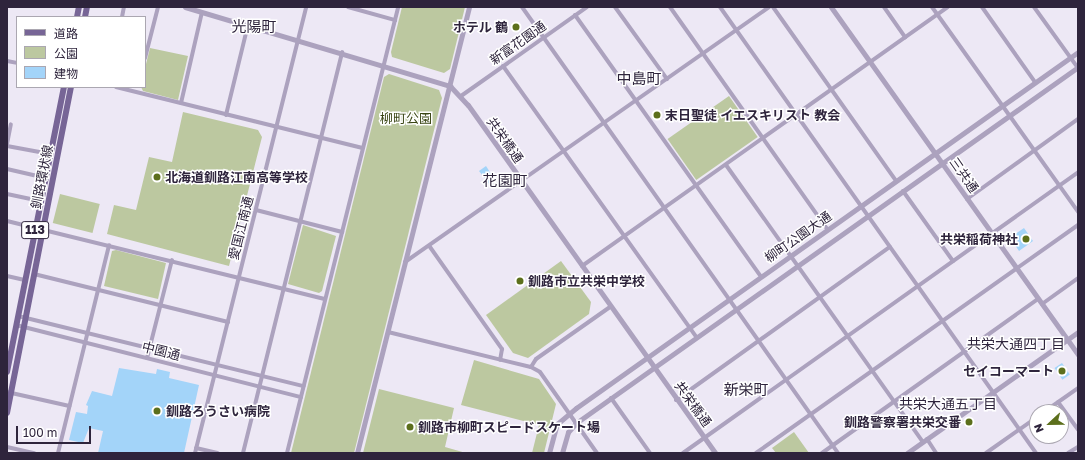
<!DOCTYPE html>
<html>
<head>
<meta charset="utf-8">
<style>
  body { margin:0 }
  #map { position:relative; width:1085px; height:460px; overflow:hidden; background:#ede8f5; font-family:"Golos Text","Noto Sans JP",sans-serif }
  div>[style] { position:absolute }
  .green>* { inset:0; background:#bcc8a0; transform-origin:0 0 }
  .building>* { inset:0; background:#a3d4f9; transform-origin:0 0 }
  .minor>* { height:4px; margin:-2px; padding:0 2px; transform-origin:2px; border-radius:2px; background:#aca2be }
  .tertiary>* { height:5px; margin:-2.5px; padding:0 2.5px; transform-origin:2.5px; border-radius:2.5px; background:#aca2be }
  .primary>* { height:6px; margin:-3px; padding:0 3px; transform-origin:3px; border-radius:3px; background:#776596 }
  .dots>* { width:11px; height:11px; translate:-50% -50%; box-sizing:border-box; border:2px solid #fff; border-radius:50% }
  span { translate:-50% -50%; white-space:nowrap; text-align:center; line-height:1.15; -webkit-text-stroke:3px #fff; paint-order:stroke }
  .shield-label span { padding:1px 3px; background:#fff; border:1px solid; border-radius:3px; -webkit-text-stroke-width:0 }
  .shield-label { font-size:12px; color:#2e243c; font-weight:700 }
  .poi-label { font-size:13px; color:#2e243c; font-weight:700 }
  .right { translate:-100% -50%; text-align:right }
  .left { translate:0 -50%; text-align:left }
  .street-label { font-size:13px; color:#2e243c }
  .park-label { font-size:13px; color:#394514 }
  .neighbourhood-label { font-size:14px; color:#2e243c }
  .quarter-label { font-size:15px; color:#2e243c }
  .frame { position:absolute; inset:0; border:8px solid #2e243c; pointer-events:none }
  .legend { position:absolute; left:16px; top:16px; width:130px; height:72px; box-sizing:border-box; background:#fff; border:1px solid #aba7b1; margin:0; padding:5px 7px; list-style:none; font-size:12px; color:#2e243c }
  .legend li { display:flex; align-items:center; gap:8px; height:20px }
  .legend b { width:20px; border:1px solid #aba7b1 }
  .north { position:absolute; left:1029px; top:404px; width:40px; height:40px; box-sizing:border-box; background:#fff; border:1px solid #aba7b1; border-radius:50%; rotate:248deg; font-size:11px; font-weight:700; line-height:16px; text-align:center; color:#2e243c }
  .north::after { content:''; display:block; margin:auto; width:14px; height:18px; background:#5c6f1c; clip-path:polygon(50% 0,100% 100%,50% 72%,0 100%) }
  .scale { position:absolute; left:16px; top:426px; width:75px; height:18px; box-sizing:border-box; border:2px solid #2e243c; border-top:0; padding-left:5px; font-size:12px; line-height:14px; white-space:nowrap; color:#2e243c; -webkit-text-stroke:3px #fff; paint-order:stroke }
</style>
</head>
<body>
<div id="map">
  <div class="green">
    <i style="clip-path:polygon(402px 7px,465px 7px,450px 69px,444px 73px,392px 57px,391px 52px)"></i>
    <i style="clip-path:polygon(150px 48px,188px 56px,178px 100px,143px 91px,141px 87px,145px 87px,145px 68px)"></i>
    <i style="clip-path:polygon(389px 74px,439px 90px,442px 98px,354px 453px,291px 453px,384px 77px)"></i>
    <i style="left:729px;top:96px;width:50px;height:75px;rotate:55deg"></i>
    <i style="clip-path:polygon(183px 112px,258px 130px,262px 137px,229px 266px,107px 234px,114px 205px,136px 210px,149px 157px,172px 162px)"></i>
    <i style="left:60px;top:194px;width:41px;height:30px;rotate:14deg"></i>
    <i style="clip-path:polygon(303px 225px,336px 236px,322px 291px,319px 293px,288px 284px)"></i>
    <i style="clip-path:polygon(116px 250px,166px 263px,158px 299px,104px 286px,112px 251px)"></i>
    <i style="clip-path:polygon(561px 261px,591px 302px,589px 314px,528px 358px,513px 353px,486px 315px)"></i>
    <i style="clip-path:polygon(474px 360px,539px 379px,556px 404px,544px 453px,532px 453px,539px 425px,461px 405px)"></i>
    <i style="clip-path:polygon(379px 389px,454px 408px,445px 447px,466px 453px,363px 453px)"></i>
    <i style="clip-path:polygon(794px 432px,809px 453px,776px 453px,772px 448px)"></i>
  </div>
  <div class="building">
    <i style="clip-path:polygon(486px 166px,495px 180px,489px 184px,479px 171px)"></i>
    <i style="clip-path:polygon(1024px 228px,1033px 241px,1019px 251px,1015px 245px,1018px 241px,1014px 235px)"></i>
    <i style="left:1062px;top:363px;width:14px;height:9px;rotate:56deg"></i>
    <i style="clip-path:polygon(119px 368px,156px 374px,157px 369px,170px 372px,169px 378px,199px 385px,184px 453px,98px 453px,103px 431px,89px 428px,83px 443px,69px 440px,76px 412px,87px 414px,88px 406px,86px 405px,92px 391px,112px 396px)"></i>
  </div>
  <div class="minor">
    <i style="left:348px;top:7px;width:49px;rotate:15.5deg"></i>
    <i style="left:522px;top:7px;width:547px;rotate:54.68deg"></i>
    <i style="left:615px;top:7px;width:89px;rotate:54.2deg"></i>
    <i style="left:670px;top:7px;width:273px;rotate:54.7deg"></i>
    <i style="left:720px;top:7px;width:547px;rotate:54.68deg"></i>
    <i style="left:773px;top:7px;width:213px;rotate:54.7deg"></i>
    <i style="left:884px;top:7px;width:37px;rotate:55deg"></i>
    <i style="left:932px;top:7px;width:252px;rotate:54.5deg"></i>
    <i style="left:982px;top:7px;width:92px;rotate:54.8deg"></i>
    <i style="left:1034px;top:7px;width:75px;rotate:54.2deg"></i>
    <i style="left:575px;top:15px;width:321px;rotate:54.6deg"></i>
    <i style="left:122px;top:17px;width:10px;rotate:-79deg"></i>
    <i style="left:145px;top:58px;width:53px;rotate:-75.7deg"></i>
    <i style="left:7px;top:61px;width:10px;rotate:11deg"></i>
    <i style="left:503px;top:66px;width:334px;rotate:54.5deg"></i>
    <i style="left:116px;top:87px;width:254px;rotate:13.9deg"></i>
    <i style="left:461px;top:96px;width:154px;rotate:-35.2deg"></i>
    <i style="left:181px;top:103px;width:93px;rotate:-77deg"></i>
    <i style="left:226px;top:115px;width:93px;rotate:-76.3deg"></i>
    <i style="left:7px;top:144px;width:20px;rotate:-79deg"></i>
    <i style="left:7px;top:146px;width:44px;rotate:10.5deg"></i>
    <i style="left:726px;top:165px;width:340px;rotate:54.6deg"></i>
    <i style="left:7px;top:169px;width:40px;rotate:13deg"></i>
    <i style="left:903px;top:191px;width:86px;rotate:54.5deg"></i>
    <i style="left:7px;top:194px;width:35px;rotate:12deg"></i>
    <i style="left:967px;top:199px;width:137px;rotate:-35.8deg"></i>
    <i style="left:256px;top:210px;width:89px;rotate:14.3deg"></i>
    <i style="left:7px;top:221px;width:327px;rotate:13.8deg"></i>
    <i style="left:430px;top:247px;width:125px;rotate:54.8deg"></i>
    <i style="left:502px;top:349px;width:11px;rotate:100deg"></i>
    <i style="left:405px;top:262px;width:444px;rotate:-35deg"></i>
    <i style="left:582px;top:266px;width:448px;rotate:-35.3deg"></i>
    <i style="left:34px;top:274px;width:200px;rotate:13.9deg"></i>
    <i style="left:7px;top:276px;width:18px;rotate:13deg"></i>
    <i style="left:1042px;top:304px;width:44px;rotate:-35.8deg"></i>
    <i style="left:18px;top:316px;width:294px;rotate:13.8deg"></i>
    <i style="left:16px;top:325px;width:294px;rotate:14.2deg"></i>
    <i style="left:388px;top:332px;width:147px;rotate:13.8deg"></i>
    <i style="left:531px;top:367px;width:10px;rotate:29deg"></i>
    <i style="left:540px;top:372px;width:99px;rotate:54.9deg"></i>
    <i style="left:147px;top:358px;width:101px;rotate:-75.7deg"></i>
    <i style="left:531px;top:367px;width:9px;rotate:-58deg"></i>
    <i style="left:536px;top:359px;width:90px;rotate:-35.1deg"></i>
    <i style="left:7px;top:392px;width:64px;rotate:12.7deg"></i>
    <i style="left:611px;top:398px;width:67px;rotate:54.7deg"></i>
    <i style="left:676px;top:400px;width:263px;rotate:-35.6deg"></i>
    <i style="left:1058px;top:402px;width:34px;rotate:54deg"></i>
    <i style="left:1044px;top:412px;width:42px;rotate:-35.2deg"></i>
    <i style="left:927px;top:439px;width:17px;rotate:57deg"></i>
    <i style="left:7px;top:447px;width:28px;rotate:13deg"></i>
    <i style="left:196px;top:448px;width:22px;rotate:13deg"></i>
    <i style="left:58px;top:453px;width:214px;rotate:-76.2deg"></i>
    <i style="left:195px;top:453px;width:460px;rotate:-76deg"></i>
    <i style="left:243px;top:453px;width:413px;rotate:-76.1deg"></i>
    <i style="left:287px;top:453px;width:460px;rotate:-76deg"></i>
    <i style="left:683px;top:453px;width:485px;rotate:-35.4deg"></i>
    <i style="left:756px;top:453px;width:395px;rotate:-35.3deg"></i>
    <i style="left:822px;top:453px;width:265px;rotate:-35.5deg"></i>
    <i style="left:986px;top:453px;width:62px;rotate:-35.2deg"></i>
    <i style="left:1068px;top:453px;width:12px;rotate:-31deg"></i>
  </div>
  <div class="tertiary">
    <i style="left:185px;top:7px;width:277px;rotate:16.6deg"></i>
    <i style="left:450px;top:86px;width:26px;rotate:47deg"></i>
    <i style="left:468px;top:105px;width:427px;rotate:54.6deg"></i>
    <i style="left:831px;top:7px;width:427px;rotate:54.6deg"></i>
    <i style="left:357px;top:453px;width:460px;rotate:-75.9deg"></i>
    <i style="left:549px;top:453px;width:30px;rotate:-75deg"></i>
    <i style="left:557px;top:424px;width:25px;rotate:-40deg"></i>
    <i style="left:576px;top:408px;width:615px;rotate:-35.34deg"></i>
    <i style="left:562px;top:453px;width:22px;rotate:-74deg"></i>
    <i style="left:568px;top:432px;width:12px;rotate:-48deg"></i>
    <i style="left:576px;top:423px;width:615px;rotate:-35.34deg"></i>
    <i style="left:907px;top:453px;width:209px;rotate:-35.3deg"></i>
  </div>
  <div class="primary">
    <i style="left:77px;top:17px;width:10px;rotate:-79deg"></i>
    <i style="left:85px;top:17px;width:10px;rotate:-79deg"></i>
    <i style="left:7px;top:372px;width:291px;rotate:-78.7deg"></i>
    <i style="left:7px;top:413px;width:332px;rotate:-78.9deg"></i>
  </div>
  <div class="dots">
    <i style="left:516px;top:27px;background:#5c6f1c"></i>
    <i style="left:657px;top:115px;background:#5c6f1c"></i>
    <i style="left:157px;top:177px;background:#5c6f1c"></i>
    <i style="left:1026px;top:239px;background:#5c6f1c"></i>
    <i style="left:520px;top:281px;background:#5c6f1c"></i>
    <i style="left:1062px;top:371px;background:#5c6f1c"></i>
    <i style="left:157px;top:411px;background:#5c6f1c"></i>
    <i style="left:969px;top:422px;background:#5c6f1c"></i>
    <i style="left:410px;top:427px;background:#5c6f1c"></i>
  </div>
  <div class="shield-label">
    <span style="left:35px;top:230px">113</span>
  </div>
  <div class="poi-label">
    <span class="right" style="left:508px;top:27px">ホテル 鶴</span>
    <span class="left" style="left:665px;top:115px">末日聖徒 イエスキリスト 教会</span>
    <span class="left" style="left:165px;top:177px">北海道釧路江南高等学校</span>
    <span class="right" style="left:1018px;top:239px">共栄稲荷神社</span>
    <span class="left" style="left:528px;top:281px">釧路市立共栄中学校</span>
    <span class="right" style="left:1054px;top:371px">セイコーマート</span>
    <span class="left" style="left:166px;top:411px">釧路ろうさい病院</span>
    <span class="right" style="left:961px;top:422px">釧路警察署共栄交番</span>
    <span class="left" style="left:418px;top:427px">釧路市柳町スピードスケート場</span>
  </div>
  <div class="street-label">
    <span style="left:518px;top:43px;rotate:-35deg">新富花園通</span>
    <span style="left:505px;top:140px;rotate:55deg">共栄橋通</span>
    <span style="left:964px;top:175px;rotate:55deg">三共通</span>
    <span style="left:42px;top:177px;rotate:-79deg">釧路環状線</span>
    <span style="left:241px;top:228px;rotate:-76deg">愛国江南通</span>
    <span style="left:798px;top:237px;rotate:-35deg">柳町公園大通</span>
    <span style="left:161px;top:351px;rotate:14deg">中園通</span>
    <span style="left:693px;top:404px;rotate:54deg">共栄橋通</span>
  </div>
  <div class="park-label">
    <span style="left:406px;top:118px">柳町公園</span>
  </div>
  <div class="neighbourhood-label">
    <span style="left:1016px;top:344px">共栄大通四丁目</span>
    <span style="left:948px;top:404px">共栄大通五丁目</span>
  </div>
  <div class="quarter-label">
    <span style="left:254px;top:27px">光陽町</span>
    <span style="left:639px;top:79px">中島町</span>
    <span style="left:505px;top:181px">花園町</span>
    <span style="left:746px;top:390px">新栄町</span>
  </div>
  <div class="frame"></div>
  <ul class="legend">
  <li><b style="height:5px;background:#776596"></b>道路</li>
  <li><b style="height:11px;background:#bcc8a0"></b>公園</li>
  <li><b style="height:11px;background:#a3d4f9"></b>建物</li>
  </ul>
  <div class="north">N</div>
  <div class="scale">100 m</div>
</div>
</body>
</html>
